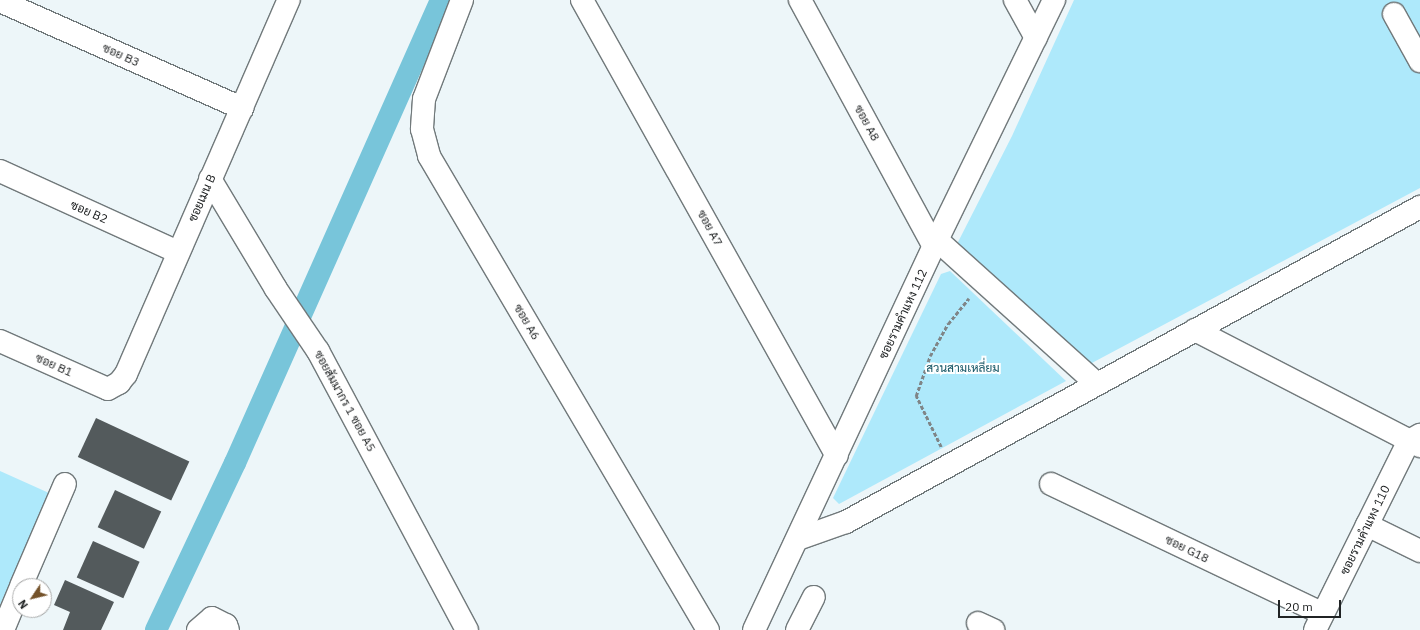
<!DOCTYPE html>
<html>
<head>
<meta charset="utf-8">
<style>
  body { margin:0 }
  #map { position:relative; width:1420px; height:630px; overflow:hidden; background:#edf6f9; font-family:"IBM Plex Sans",Sarabun,sans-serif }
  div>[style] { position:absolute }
  .green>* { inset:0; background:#aee9fb }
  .canal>* { height:22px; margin:-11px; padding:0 11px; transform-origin:11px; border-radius:11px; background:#78c5da }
  .building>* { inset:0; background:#535a5c; transform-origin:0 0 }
  .path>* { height:2.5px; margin-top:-1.25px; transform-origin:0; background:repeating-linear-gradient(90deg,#7f8587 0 4px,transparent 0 6px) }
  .roads { filter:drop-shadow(1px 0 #71797b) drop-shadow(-1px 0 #71797b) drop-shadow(0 1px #71797b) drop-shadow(0 -1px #71797b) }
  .minor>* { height:22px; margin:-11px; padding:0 11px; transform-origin:11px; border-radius:11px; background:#fff }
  span { translate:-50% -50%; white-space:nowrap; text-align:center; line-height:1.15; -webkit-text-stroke:4px #fff; paint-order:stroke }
  .street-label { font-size:12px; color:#202324 }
  .park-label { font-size:12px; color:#155665 }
  .north { position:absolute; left:12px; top:578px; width:40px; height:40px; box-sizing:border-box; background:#fff; border:1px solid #a6a7a7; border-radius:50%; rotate:235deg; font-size:11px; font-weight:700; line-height:16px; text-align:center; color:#202324 }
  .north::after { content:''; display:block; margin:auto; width:14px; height:18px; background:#74522a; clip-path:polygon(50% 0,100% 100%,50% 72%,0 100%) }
  .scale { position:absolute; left:1278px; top:600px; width:63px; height:18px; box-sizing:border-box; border:2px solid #202324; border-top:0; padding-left:5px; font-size:12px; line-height:14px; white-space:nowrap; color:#202324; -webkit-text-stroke:3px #fff; paint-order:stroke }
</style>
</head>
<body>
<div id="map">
  <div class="green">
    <i style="clip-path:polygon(1074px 0,1420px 0,1420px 188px,1090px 364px,957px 244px,1012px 136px)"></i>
    <i style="clip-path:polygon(950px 271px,1066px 381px,839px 504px,833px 498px,941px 274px)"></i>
    <i style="clip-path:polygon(0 471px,49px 493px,0 605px)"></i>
  </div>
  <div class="canal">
    <i style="left:156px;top:630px;width:185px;rotate:-64.7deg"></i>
    <i style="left:235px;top:463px;width:507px;rotate:-66.01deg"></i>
  </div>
  <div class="building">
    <i style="left:96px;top:418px;width:103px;height:43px;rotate:25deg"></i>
    <i style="left:115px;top:490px;width:51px;height:41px;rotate:25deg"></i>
    <i style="left:93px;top:541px;width:51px;height:40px;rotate:24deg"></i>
    <i style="clip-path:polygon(65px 580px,114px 602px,101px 630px,63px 630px,70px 612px,54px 605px)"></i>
  </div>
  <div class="path">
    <i style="left:941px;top:447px;width:57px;rotate:-116.1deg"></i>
    <i style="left:916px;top:396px;width:42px;rotate:-70.7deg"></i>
    <i style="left:930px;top:356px;width:37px;rotate:-61deg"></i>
    <i style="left:948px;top:324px;width:33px;rotate:-51deg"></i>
  </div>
  <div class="roads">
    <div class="minor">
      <i style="left:462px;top:0;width:106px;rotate:111deg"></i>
      <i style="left:424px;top:99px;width:30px;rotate:94deg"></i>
      <i style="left:422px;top:129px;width:28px;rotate:75deg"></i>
      <i style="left:429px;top:156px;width:550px;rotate:59.52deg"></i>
      <i style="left:582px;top:0;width:522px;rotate:60.79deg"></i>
      <i style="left:800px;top:0;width:281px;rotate:61.5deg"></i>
      <i style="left:1015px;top:0;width:43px;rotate:61.1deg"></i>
      <i style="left:0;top:1px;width:265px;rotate:23.9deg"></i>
      <i style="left:1394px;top:14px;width:54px;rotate:61deg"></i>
      <i style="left:0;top:171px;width:196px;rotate:24.5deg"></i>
      <i style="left:210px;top:179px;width:128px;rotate:59deg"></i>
      <i style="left:276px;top:289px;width:75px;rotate:55.9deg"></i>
      <i style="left:318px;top:351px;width:316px;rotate:61.9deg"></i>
      <i style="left:937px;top:240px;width:215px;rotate:42deg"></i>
      <i style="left:1195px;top:330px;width:253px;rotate:27.3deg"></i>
      <i style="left:0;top:341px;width:118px;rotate:24deg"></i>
      <i style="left:108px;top:389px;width:13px;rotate:-29deg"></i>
      <i style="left:119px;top:383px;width:11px;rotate:-52deg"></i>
      <i style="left:126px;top:374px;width:408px;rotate:-66.5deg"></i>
      <i style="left:1051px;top:484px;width:301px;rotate:25.5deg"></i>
      <i style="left:1367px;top:525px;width:59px;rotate:26.1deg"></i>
      <i style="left:798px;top:539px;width:51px;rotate:-19.5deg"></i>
      <i style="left:846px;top:522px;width:655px;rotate:-28.76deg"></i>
      <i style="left:21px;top:586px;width:111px;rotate:-66.7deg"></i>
      <i style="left:978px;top:623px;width:17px;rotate:25deg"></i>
      <i style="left:3px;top:630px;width:44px;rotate:-67.5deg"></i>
      <i style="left:198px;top:630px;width:18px;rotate:-41deg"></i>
      <i style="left:212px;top:618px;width:16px;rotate:27deg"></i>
      <i style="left:226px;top:625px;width:5px;rotate:68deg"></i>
      <i style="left:754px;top:630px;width:431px;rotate:-64.9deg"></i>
      <i style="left:937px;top:240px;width:267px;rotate:-64deg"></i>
      <i style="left:797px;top:630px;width:37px;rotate:-63deg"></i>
      <i style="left:1315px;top:630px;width:211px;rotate:-63.6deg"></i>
      <i style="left:1409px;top:441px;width:13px;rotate:-29deg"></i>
    </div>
  </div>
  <div class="street-label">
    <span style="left:121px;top:55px;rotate:24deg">ซอย B3</span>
    <span style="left:867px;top:123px;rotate:61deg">ซอย A8</span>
    <span style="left:202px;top:198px;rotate:-66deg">ซอยเมน B</span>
    <span style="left:89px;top:212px;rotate:24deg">ซอย B2</span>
    <span style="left:710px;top:228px;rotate:61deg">ซอย A7</span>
    <span style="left:903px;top:314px;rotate:-65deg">ซอยรามคำแหง 112</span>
    <span style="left:527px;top:322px;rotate:59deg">ซอย A6</span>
    <span style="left:54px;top:365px;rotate:24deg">ซอย B1</span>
    <span style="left:345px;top:401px;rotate:61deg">ซอยสัมมากร 1 ซอย A5</span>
    <span style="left:1365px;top:530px;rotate:-64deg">ซอยรามคำแหง 110</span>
    <span style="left:1187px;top:549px;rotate:26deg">ซอย G18</span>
  </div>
  <div class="park-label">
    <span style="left:963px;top:368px">สวนสามเหลี่ยม</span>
  </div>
  <div class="north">N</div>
  <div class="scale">20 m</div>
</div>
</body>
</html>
